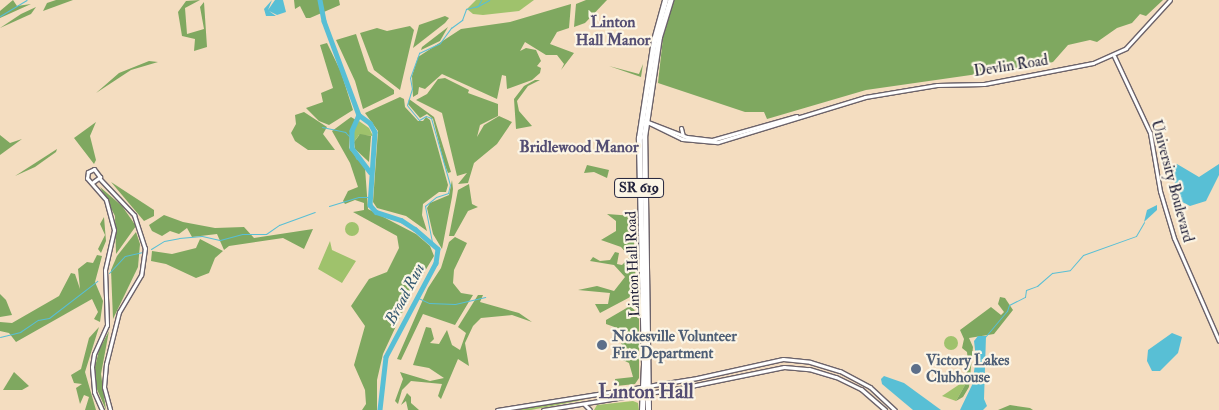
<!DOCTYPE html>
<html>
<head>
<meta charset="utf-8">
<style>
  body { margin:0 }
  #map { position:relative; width:1219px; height:410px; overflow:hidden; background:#f4ddc0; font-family:"IM FELL Double Pica",serif }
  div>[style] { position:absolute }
  .green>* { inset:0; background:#9fc26c }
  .round { border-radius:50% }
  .forest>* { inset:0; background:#7fa860 }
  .water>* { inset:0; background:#58bfd5 }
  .stream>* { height:1px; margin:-0.5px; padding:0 0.5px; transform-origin:0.5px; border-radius:0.5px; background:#58bfd5 }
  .river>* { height:4.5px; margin:-2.25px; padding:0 2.25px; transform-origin:2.25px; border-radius:2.25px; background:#58bfd5 }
  .roads { filter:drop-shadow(1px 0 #6c636a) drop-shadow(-1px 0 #6c636a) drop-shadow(0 1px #6c636a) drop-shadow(0 -1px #6c636a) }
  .secondary>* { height:3px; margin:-1.5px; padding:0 1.5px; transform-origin:1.5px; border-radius:1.5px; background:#fff }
  .primary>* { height:4.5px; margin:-2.25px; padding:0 2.25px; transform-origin:2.25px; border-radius:2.25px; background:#fff }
  .dots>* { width:14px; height:14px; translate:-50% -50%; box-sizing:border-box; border:2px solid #fcf5e5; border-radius:50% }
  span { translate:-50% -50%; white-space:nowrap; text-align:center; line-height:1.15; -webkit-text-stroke:4.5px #fcf5e5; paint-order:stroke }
  .shield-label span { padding:1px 4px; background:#fcf5e5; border:1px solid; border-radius:4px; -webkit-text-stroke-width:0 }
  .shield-label { font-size:14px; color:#22223b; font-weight:700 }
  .street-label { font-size:15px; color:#22223b }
  .service-label { font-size:15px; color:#4e5e75; font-weight:700 }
  .left { translate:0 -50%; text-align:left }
  .neighbourhood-label { font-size:16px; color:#544e73; font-weight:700 }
  .water-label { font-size:16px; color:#355971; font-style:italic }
  .district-label { font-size:20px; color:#544e73; font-weight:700 }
</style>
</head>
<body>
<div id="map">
  <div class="green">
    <i style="clip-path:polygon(476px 0,534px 0,519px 11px,483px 15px,473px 14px,467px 9px)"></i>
    <i style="clip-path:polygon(359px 121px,369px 128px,373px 136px,359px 135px,354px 142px,353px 130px)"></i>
    <i class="round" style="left:345px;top:222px;width:14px;height:14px"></i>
    <i style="clip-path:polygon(330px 241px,332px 250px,356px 261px,342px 283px,318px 269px)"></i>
    <i class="round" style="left:944px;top:336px;width:14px;height:14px"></i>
    <i style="clip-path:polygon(963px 382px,965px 385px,956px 401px,942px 396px)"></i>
    <i style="clip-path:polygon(583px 398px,583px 400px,531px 410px,514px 410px)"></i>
    <i style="clip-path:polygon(633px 401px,638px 403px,639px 410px,594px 410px,597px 405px)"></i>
  </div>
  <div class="forest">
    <i style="clip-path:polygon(13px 0,17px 6px,31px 4px,0 18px,0 11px)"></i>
    <i style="clip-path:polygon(56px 0,73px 0,43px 11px,47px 3px)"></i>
    <i style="clip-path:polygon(200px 0,185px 8px,187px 34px,204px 29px,200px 7px,204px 2px,207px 47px,194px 51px,195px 39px,182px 36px,178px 12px,186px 1px)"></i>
    <i style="clip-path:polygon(294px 0,339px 0,340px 5px,310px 18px,306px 18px,300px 6px,295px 9px)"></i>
    <i style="clip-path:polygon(586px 0,607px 0,585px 23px,574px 27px,576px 4px)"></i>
    <i style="clip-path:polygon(674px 0,1163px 0,1146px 16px,1140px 14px,1132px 23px,1117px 28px,1097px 42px,1090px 40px,1068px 45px,1053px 62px,1041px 65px,866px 90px,767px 119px,764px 112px,745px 112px,658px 83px,664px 28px)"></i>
    <i style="clip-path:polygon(571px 4px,569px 28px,557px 32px,550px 44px,574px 53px,561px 70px,564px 64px,557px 55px,546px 55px,525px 42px,520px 51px,526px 48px,536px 50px,541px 61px,537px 66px,541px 68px,540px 73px,532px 80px,507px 89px,506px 76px,502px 75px,497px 99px,442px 74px,425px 89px,419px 87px,418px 94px,413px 97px,412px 76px,418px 57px,461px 29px,510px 22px)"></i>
    <i style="clip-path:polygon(36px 7px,31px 14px,0 28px,21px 14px)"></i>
    <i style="clip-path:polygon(445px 16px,449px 18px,445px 23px,413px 48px,419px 25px)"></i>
    <i style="clip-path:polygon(410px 26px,414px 30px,400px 90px,374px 70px,360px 33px,377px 28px,387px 31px)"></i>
    <i style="clip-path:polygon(448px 27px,440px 41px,421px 50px,422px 47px)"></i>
    <i style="clip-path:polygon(356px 34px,368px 71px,394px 90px,394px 94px,363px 109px,355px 81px,336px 40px)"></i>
    <i style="clip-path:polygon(327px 43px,341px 72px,353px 110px,329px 125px,319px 121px,306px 108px,323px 102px,321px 93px,333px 88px,320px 45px)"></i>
    <i style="clip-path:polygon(149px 61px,158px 62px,131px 70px,96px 93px,119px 73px)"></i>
    <i style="clip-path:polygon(643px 64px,641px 77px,609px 66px,639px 74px)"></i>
    <i style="clip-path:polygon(445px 78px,469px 90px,468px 93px,498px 104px,498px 116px,480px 125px,477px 137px,484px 125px,499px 116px,512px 122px,497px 144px,474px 163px,468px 183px,458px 184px,467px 173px,457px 176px,442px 113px,416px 100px,427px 94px,438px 79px)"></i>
    <i style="clip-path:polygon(535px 80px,540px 80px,528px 86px,517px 101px,519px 111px,532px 126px,516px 129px,514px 99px,524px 86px)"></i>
    <i style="clip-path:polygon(400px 97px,404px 99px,405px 107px,418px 121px,423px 121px,426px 117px,430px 120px,448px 185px,446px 192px,439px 192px,423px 204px,422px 215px,427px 231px,406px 216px,377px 208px,373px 202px,378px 131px,365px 113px)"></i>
    <i style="clip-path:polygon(409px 99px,434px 117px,451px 172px,448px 173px,444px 163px,433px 119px,427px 114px,420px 118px,408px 104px)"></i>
    <i style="clip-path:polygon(304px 112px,327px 127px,323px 134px,335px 150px,308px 150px,295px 141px,291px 133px,296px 124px,295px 115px)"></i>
    <i style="clip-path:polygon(351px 117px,356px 120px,350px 134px,349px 148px,365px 168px,368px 209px,416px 234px,430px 246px,434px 256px,410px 296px,383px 354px,377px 380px,377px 410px,362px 410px,366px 404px,365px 390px,354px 365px,365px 326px,351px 306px,369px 279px,387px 272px,399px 248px,397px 236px,353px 212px,364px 210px,364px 203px,355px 200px,345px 204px,343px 201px,348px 191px,358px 187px,350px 163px,332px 131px)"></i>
    <i style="clip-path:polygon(96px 122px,90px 136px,96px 160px,94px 164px,74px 138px)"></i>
    <i style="clip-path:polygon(360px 134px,371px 136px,369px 162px,355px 149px,354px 142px)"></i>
    <i style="clip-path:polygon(0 135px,10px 143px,22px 139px,0 155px)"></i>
    <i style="clip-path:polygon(57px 149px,56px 152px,35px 167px,15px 176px)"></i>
    <i style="clip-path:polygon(587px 165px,609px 170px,607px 178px,594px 172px,584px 173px)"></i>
    <i style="clip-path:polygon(452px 180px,453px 189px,452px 197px,442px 249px,433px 234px,427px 208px,430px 203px,449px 195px)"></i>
    <i style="clip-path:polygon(111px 182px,154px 210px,154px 216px,144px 221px)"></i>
    <i style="clip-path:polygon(469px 184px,472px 204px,478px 207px,468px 211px,454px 236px,449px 236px,458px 190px)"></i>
    <i style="clip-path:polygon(100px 187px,122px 206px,136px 226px,116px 254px,115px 216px)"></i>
    <i style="clip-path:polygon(607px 214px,633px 216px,636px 290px,634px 295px,600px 313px,595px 304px,608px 304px,610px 293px,578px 290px,597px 286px,614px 291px,625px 277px,614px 265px,590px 261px,593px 257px,600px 261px,610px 260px,615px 252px,619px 253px,617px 264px,622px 265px,630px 257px,621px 247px,601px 240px,616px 231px,616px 221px)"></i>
    <i style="clip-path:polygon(164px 215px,183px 222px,215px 228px,244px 227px,254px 238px,313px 229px,304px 249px,283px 238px,229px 246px,224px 250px,217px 234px,192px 237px,187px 228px,179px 234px,170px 231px,162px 236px,152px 231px,149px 225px)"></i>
    <i style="clip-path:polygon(104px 217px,106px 241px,101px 253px,98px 249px,105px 235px,100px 224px)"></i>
    <i style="clip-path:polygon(136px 232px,140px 244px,138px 267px,113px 319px,111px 270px,117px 256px)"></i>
    <i style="clip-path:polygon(455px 237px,467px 243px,454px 270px,453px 283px,461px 293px,473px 295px,455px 325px,423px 314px,401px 360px,397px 359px,428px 288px,441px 268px,449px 242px)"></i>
    <i style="clip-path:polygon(200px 239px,223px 251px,215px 258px,209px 273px,196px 278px,166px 264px,151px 261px,152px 251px,172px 254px,196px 248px)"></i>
    <i style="clip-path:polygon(97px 255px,102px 256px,95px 282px,103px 301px,100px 322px,94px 319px,98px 312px,92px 299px,16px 342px,9px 333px,0 331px,0 322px,12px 323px,59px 296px,71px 273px,75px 274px,80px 289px,78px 269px,87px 262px,93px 263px)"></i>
    <i style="clip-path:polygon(0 294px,6px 300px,12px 315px,0 317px)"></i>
    <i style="clip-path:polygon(478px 295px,483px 295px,480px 302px,519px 313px,532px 322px,512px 315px,481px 318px,473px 326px,465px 343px,469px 366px,458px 359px,441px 399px,438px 396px,442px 384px,411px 381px,402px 390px,398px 404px,395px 401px,403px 379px,400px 372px,430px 381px,444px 378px,429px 368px,413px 365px,426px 327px,431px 328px,434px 339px,430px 343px,439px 344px,447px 330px,452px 345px,460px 350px,466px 333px,458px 327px)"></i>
    <i style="clip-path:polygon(1000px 297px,1005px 298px,1013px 310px,994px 334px,969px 338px,973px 347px,969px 387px,963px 397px,956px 401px,965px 385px,968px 362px,967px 352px,962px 348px,964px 339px,960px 330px,991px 307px,1001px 315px,1004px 312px,998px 304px)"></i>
    <i style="clip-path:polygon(630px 306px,639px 314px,639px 378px,635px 384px,616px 386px,615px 379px,633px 377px,629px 363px,623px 360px,620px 329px,606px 324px,606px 320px)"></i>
    <i style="clip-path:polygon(99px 327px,85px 372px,96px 410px,85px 410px,89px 397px,84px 395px,80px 404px,76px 388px,82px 384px,74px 383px,71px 375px,81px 369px,89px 338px)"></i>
    <i style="clip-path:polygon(109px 331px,101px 374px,106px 410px,96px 387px,95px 367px,99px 350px)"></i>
    <i style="clip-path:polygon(14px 372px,29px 386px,22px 390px,3px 390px)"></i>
    <i style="clip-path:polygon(407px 393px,411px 397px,411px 403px,419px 410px,408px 410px,406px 401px,401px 405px)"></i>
    <i style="clip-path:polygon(1010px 405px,1030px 408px,1033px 410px,998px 410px)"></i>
  </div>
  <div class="water">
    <i style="clip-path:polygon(272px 0,268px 10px,275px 0,283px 0,286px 12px,277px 15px,269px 11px,276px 16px,266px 16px,264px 9px)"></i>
    <i style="clip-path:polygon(1177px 164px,1199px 177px,1219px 164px,1219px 175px,1206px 201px,1190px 206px,1180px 201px,1171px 169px)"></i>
    <i style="clip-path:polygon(1157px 205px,1157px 210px,1144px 222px,1147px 210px)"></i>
    <i style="clip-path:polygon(1172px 333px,1182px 337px,1178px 353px,1160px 371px,1152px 371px,1147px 361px,1148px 350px)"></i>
    <i style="clip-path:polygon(978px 336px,986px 336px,984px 399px,987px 406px,983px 410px,960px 410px,972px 385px,976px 358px,974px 341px)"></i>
    <i style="clip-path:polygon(884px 376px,904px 383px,941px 410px,913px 410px,882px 384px,881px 379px)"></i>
  </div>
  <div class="stream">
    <i style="left:476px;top:7px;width:15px;rotate:-28deg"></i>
    <i style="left:0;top:16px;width:31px;rotate:-31deg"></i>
    <i style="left:322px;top:127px;width:24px;rotate:12deg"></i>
    <i style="left:345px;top:132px;width:10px;rotate:45deg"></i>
    <i style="left:353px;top:151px;width:8px;rotate:67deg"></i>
    <i style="left:356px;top:158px;width:15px;rotate:37deg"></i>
    <i style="left:329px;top:206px;width:30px;rotate:-17deg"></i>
    <i style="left:358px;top:197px;width:11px"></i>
    <i style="left:432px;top:242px;width:37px;rotate:-101deg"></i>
    <i style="left:425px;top:206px;width:14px;rotate:-39deg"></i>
    <i style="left:436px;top:197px;width:13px;rotate:-18deg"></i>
    <i style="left:448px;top:193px;width:8px;rotate:-76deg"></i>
    <i style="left:450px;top:185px;width:70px;rotate:-105.8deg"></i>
    <i style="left:431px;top:118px;width:5px;rotate:-158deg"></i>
    <i style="left:426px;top:116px;width:8px;rotate:150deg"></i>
    <i style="left:419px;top:120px;width:19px;rotate:-129deg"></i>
    <i style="left:407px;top:105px;width:17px;rotate:-73deg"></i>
    <i style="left:412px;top:89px;width:11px;rotate:-100deg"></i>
    <i style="left:410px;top:78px;width:27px;rotate:-70deg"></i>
    <i style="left:419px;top:53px;width:23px;rotate:-25deg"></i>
    <i style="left:440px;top:43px;width:19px;rotate:-54deg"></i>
    <i style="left:451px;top:28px;width:14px;rotate:-36deg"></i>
    <i style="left:462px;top:20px;width:12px;rotate:-70deg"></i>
    <i style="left:466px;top:9px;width:12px;rotate:-14deg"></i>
    <i style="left:478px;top:6px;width:7px;rotate:-63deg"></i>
    <i style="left:151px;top:249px;width:15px;rotate:-32deg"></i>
    <i style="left:164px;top:241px;width:15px;rotate:-11deg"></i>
    <i style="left:179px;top:238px;width:23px;rotate:-5deg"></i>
    <i style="left:202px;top:236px;width:18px;rotate:13deg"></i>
    <i style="left:220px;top:240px;width:23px;rotate:-15deg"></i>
    <i style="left:242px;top:234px;width:24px"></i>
    <i style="left:266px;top:234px;width:16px;rotate:-35deg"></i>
    <i style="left:279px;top:225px;width:38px;rotate:-20deg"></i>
    <i style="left:109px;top:273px;width:23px;rotate:-47deg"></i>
    <i style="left:125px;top:256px;width:17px;rotate:-13deg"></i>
    <i style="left:416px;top:297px;width:14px;rotate:25deg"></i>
    <i style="left:429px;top:303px;width:26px;rotate:2deg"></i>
    <i style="left:455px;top:304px;width:31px;rotate:-13deg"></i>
    <i style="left:0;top:337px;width:21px;rotate:-14deg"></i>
    <i style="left:20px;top:332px;width:22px;rotate:-34deg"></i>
    <i style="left:38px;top:320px;width:11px;rotate:-10deg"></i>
    <i style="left:49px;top:318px;width:61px;rotate:-37.6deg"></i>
    <i style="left:985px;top:337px;width:34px;rotate:-50deg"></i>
    <i style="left:1007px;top:311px;width:6px;rotate:-72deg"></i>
    <i style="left:1009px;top:305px;width:18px;rotate:-27deg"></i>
    <i style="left:1025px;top:297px;width:7px;rotate:-82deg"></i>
    <i style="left:1026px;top:290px;width:12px;rotate:-20deg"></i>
    <i style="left:1037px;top:286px;width:20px;rotate:-41deg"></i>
    <i style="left:1052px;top:273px;width:18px;rotate:-9deg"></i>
    <i style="left:1070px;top:270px;width:20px;rotate:-49deg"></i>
    <i style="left:1083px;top:255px;width:56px;rotate:-19.7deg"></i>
    <i style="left:1136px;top:236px;width:16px;rotate:-60deg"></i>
  </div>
  <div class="river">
    <i style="left:320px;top:0;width:21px;rotate:79deg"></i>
    <i style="left:324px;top:21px;width:100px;rotate:69.6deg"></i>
    <i style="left:359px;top:115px;width:14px;rotate:36deg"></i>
    <i style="left:370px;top:123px;width:10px;rotate:61deg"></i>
    <i style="left:375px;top:132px;width:73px;rotate:93.9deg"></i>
    <i style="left:370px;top:205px;width:9px;rotate:49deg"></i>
    <i style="left:376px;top:212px;width:26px;rotate:18deg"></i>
    <i style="left:401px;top:220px;width:17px;rotate:33deg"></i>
    <i style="left:415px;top:229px;width:30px;rotate:41deg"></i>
    <i style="left:438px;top:249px;width:14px;rotate:98deg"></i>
    <i style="left:436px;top:263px;width:106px;rotate:118deg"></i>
    <i style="left:386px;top:357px;width:53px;rotate:96.5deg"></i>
    <i style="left:359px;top:115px;width:17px;rotate:114deg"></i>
    <i style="left:352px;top:131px;width:17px;rotate:90deg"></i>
    <i style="left:352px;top:148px;width:30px;rotate:53deg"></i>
  </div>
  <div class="roads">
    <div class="secondary">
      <i style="left:1114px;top:56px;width:85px;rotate:64.9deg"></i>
      <i style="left:1150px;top:133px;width:59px;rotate:80.2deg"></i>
      <i style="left:1160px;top:191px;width:49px;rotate:73.4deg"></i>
      <i style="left:1174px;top:238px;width:112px;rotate:66.4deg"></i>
      <i style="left:645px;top:121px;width:41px;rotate:25.9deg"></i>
      <i style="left:682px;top:139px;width:36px;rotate:5deg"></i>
      <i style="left:718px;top:142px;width:154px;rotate:-17deg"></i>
      <i style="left:865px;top:97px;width:73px;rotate:-9.5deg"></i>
      <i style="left:937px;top:85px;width:47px;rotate:-1.2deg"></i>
      <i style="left:984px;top:84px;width:111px;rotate:-10.9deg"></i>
      <i style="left:1093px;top:63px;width:36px;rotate:-24deg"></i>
      <i style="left:1126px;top:48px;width:65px;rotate:-47.5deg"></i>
      <i style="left:645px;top:121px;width:45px;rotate:20.9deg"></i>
      <i style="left:687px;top:137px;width:25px;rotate:7deg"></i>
      <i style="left:712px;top:140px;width:88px;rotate:-15.8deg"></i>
      <i style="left:681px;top:128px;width:8px;rotate:76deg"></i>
      <i style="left:100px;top:179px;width:50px;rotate:46.6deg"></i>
      <i style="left:134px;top:215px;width:35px;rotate:72deg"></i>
      <i style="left:145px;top:248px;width:27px;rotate:98deg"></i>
      <i style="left:141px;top:275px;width:43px;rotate:120.7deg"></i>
      <i style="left:119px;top:312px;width:54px;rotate:104deg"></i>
      <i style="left:106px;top:364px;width:23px;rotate:95deg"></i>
      <i style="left:104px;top:387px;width:24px;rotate:75deg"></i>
      <i style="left:93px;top:182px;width:9px;rotate:-36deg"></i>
      <i style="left:100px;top:177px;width:10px;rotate:-127deg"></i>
      <i style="left:94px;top:169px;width:7px;rotate:153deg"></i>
      <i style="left:88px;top:172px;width:6px;rotate:99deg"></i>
      <i style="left:87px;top:178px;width:29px;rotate:49deg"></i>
      <i style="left:106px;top:200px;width:31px;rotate:75deg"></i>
      <i style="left:114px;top:230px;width:41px;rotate:102.7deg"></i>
      <i style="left:105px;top:270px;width:55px;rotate:87.9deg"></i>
      <i style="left:107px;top:325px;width:32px;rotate:114deg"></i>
      <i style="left:94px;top:354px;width:13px;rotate:99deg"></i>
      <i style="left:92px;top:367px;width:25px;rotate:85deg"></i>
      <i style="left:94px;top:392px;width:20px;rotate:66deg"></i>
      <i style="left:584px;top:404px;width:8px;rotate:45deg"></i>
      <i style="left:497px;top:410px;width:203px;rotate:-9.1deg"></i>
      <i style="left:697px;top:378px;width:88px;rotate:-12.5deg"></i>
      <i style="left:783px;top:359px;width:27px;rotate:6deg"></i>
      <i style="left:810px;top:362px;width:31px;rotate:17deg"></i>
      <i style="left:840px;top:371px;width:34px;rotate:28deg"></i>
      <i style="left:870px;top:387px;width:34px;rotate:43deg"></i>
      <i style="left:543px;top:410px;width:145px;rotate:-9.1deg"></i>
      <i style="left:686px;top:387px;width:100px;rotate:-11.5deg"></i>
      <i style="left:784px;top:367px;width:25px;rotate:5deg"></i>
      <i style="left:809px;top:369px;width:28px;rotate:17deg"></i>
      <i style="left:836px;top:377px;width:28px;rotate:26deg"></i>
      <i style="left:861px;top:389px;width:32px;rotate:41deg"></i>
    </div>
    <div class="primary">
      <i style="left:642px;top:410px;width:46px;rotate:-87.5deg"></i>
      <i style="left:644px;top:364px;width:226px;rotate:-91.3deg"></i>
      <i style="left:639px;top:138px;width:99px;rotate:-81.3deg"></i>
      <i style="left:654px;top:40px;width:41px;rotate:-74.6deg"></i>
      <i style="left:648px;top:410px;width:273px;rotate:-90.8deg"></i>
      <i style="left:644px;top:137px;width:101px;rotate:-81.5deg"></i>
      <i style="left:659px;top:37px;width:39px;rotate:-73deg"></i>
    </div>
  </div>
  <div class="dots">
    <i style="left:602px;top:345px;background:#5c6f8a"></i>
    <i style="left:916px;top:369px;background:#5c6f8a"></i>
  </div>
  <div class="shield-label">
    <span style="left:639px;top:188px">SR 619</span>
  </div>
  <div class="street-label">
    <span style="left:1011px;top:66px;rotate:-9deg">Devlin Road</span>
    <span style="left:1172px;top:181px;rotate:75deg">University Boulevard</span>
    <span style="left:633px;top:264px;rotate:-92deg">Linton Hall Road</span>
  </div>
  <div class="service-label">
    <span class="left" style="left:612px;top:345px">Nokesville Volunteer<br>Fire Department</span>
    <span class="left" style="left:926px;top:369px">Victory Lakes<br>Clubhouse</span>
  </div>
  <div class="neighbourhood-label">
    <span style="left:613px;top:31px">Linton<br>Hall Manor</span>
    <span style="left:579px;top:147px">Bridlewood Manor</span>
  </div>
  <div class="water-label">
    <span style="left:405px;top:294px;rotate:-62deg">Broad Run</span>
  </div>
  <div class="district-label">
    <span style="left:646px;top:391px">Linton Hall</span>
  </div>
</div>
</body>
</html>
